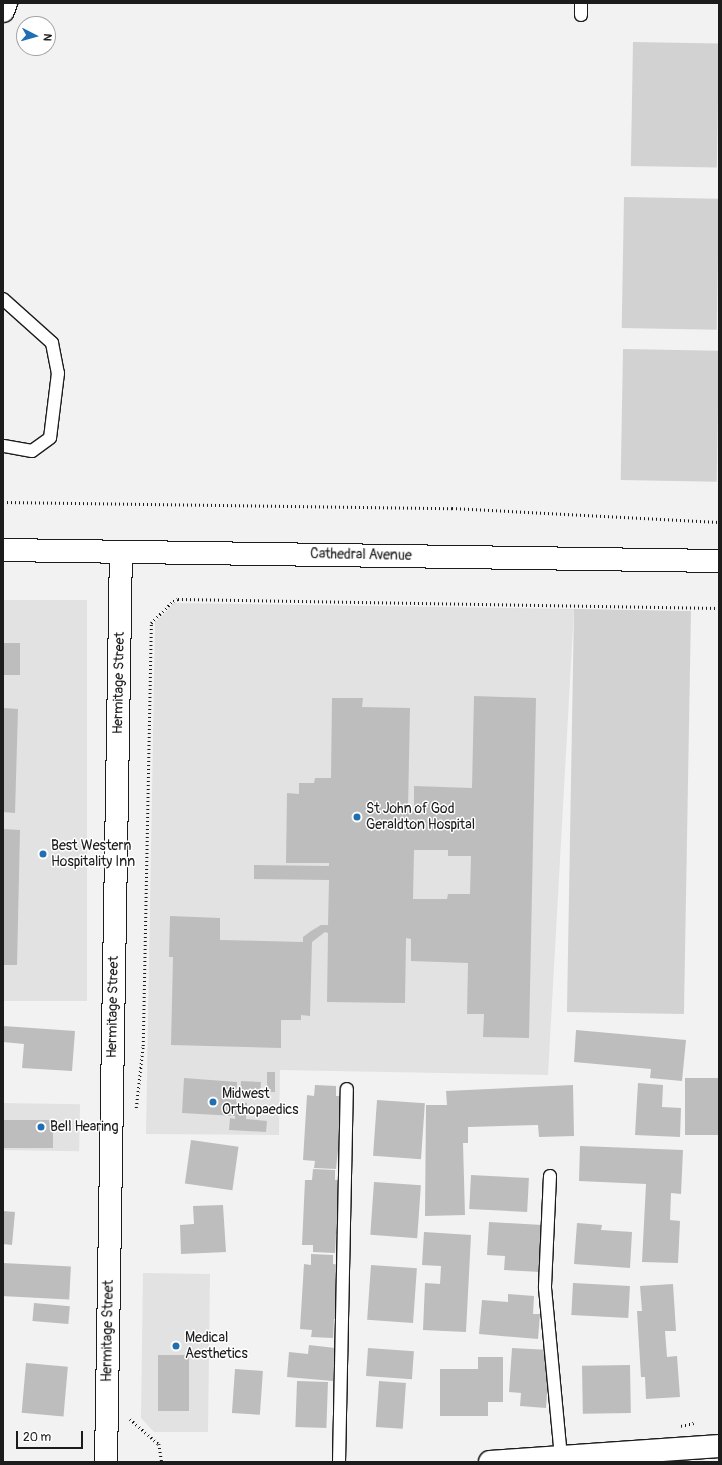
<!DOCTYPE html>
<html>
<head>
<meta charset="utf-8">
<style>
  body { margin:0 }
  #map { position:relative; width:722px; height:1465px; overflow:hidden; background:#f2f2f2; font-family:Pangolin,sans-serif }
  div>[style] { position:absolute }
  .built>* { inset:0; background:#e2e2e2; transform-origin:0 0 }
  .green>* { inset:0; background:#d2d2d2; transform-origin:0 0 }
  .building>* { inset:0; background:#bdbdbd; transform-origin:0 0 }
  .path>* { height:2.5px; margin-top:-1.25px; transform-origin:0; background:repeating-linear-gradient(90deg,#1c1c1c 0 1px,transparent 0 4px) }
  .roads { filter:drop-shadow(1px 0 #1c1c1c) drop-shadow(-1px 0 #1c1c1c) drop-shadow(0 1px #1c1c1c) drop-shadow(0 -1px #1c1c1c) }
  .service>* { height:12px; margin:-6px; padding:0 6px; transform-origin:6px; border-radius:6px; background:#fff }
  .minor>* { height:22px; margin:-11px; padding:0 11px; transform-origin:11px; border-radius:11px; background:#fff }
  .tertiary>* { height:22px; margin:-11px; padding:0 11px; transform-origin:11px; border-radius:11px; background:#fff }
  .primary>* { height:22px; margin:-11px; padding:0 11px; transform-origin:11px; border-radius:11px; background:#fff }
  .dots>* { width:11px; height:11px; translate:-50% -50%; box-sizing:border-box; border:2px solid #fff; border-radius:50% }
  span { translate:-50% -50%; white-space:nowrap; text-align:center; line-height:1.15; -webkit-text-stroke:3px #fff; paint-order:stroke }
  .street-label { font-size:14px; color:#1c1c1c }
  .poi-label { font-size:14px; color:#1c1c1c }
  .left { translate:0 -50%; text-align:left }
  .frame { position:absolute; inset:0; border:4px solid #1c1c1c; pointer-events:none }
  .north { position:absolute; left:16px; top:16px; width:40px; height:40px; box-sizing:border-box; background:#fff; border:1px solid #a4a4a4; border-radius:50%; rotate:96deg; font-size:11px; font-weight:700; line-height:16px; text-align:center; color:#1c1c1c }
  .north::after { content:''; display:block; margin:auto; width:14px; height:18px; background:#1f6fb2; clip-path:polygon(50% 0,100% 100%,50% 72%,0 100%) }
  .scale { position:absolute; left:16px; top:1431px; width:67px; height:18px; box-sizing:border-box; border:2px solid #1c1c1c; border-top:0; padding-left:5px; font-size:12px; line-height:14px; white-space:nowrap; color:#1c1c1c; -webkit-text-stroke:3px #fff; paint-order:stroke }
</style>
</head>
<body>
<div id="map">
  <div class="built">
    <i style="left:3px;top:600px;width:84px;height:401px"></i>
    <i style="clip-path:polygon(174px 603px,574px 609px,548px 1075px,280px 1070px,279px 1135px,146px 1134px,155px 623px)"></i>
    <i style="left:3px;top:1103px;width:77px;height:47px;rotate:1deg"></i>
    <i style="clip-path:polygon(143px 1273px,210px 1274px,208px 1432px,154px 1432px,141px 1418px)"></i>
  </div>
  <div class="green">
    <i style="left:633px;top:42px;width:86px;height:124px;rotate:1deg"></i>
    <i style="left:624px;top:197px;width:95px;height:131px;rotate:1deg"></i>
    <i style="left:623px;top:349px;width:96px;height:131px;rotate:1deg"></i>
    <i style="left:574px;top:609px;width:117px;height:403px;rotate:1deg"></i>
  </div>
  <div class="building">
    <i style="left:3px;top:643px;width:17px;height:32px"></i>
    <i style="clip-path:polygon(evenodd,474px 696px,536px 698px,529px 1038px,483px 1037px,484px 1014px,467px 1014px,468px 963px,411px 961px,411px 939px,406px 938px,405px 1003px,327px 1002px,328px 933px,325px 932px,312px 942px,310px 1016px,301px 1015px,301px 1020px,281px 1020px,281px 1048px,171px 1045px,173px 957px,169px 957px,170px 916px,220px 918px,220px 940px,303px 942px,303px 937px,311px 931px,321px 925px,328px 925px,329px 880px,254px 879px,254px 865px,329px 866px,329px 863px,286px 863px,287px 793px,299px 794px,299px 783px,314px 783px,315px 778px,331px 778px,332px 698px,363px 698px,362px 707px,410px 708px,408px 810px,414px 811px,414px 786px,472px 788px,474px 696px,414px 850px,448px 850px,448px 856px,471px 856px,470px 894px,448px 894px,447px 899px,413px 899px,414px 850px)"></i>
    <i style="clip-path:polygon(3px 708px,18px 709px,15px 813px,3px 812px)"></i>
    <i style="clip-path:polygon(3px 829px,20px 830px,17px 965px,3px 965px)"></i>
    <i style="clip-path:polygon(3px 1026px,75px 1031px,72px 1071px,22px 1068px,24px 1044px,3px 1042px)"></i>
    <i style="clip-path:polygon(576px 1030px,686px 1040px,682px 1081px,650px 1078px,651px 1069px,574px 1062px)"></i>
    <i style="left:267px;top:1072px;width:8px;height:20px"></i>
    <i style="clip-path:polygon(184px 1078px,237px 1082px,236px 1102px,247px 1103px,246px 1119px,267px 1121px,266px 1132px,229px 1130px,230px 1118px,235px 1119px,235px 1116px,182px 1113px)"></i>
    <i style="left:685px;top:1078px;width:34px;height:57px"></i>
    <i style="left:241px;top:1081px;width:20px;height:10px;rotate:3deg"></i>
    <i style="clip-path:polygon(638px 1083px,663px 1085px,662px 1107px,681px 1108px,680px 1137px,635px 1135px)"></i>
    <i style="clip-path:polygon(315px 1085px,336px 1086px,336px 1096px,345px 1096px,342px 1150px,338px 1150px,336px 1169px,314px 1168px,315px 1161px,303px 1160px,307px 1095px,314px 1096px)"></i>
    <i style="clip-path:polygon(573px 1085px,574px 1136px,539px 1137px,538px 1125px,468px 1127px,468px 1143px,463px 1143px,465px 1215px,425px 1216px,426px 1105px,447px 1105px,446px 1091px)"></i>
    <i style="left:377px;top:1100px;width:48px;height:56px;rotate:4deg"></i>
    <i style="left:3px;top:1120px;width:50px;height:28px"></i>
    <i style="left:191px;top:1140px;width:48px;height:44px;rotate:8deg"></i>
    <i style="clip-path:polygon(580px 1146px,683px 1150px,681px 1194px,671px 1193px,670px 1220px,680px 1221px,678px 1263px,642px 1262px,646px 1184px,579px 1181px)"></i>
    <i style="clip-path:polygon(313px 1169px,335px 1170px,335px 1180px,343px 1180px,340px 1234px,336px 1234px,335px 1253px,313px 1252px,313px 1245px,302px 1245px,305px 1180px,312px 1180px)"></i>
    <i style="left:471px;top:1175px;width:58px;height:34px;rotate:3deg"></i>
    <i style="left:374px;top:1182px;width:47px;height:53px;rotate:4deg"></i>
    <i style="clip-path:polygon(223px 1205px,226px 1252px,181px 1254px,180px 1225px,194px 1224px,193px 1206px)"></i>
    <i style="clip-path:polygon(3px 1211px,15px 1212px,12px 1245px,3px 1244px)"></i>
    <i style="clip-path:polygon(489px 1222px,542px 1225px,540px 1272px,504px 1270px,505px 1256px,487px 1255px)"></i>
    <i style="clip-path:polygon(577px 1223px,602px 1225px,601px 1230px,632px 1232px,630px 1268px,574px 1264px)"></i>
    <i style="clip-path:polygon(424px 1232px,471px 1235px,466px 1332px,423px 1330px,425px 1283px,440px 1284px,441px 1266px,422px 1265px)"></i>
    <i style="clip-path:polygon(311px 1254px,333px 1255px,333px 1264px,341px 1265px,338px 1319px,334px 1319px,333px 1338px,311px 1337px,312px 1330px,300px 1329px,304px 1264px,311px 1265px)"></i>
    <i style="left:3px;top:1263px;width:68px;height:33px;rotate:3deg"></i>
    <i style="left:371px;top:1265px;width:46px;height:55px;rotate:4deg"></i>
    <i style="left:573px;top:1283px;width:57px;height:32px;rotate:3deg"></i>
    <i style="clip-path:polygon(673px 1284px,676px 1331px,665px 1331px,667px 1357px,677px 1356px,680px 1397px,646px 1399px,645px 1377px,641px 1377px,637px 1311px,642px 1311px,640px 1286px)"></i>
    <i style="clip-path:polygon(508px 1294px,534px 1296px,533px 1314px,540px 1314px,538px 1339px,479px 1334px,482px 1300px,508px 1302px)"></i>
    <i style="left:34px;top:1303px;width:36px;height:18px;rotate:5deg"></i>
    <i style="clip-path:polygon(309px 1345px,335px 1348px,333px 1381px,287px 1377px,289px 1352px,308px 1354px)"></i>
    <i style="left:368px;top:1348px;width:46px;height:28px;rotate:4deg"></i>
    <i style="clip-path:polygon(512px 1348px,550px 1350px,546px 1408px,520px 1406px,521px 1393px,509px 1392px)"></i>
    <i style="left:158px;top:1355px;width:31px;height:56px"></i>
    <i style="clip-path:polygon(478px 1357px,503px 1357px,503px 1402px,488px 1402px,488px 1416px,440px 1416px,440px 1369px,478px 1369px)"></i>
    <i style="left:26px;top:1363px;width:42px;height:50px;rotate:5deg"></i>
    <i style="left:630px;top:1365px;width:48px;height:48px;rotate:89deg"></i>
    <i style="left:235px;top:1369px;width:28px;height:44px;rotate:4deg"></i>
    <i style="left:297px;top:1381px;width:31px;height:46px;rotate:2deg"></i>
    <i style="left:379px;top:1381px;width:27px;height:46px;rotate:4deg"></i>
  </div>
  <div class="path">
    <i style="left:3px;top:502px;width:449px;rotate:0.8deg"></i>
    <i style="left:452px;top:508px;width:267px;rotate:3deg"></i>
    <i style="left:136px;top:1108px;width:62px;rotate:-83.6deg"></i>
    <i style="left:143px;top:1046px;width:423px;rotate:-88.9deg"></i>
    <i style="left:151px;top:623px;width:31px;rotate:-45deg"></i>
    <i style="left:173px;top:601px;width:5px;rotate:-22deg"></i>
    <i style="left:178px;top:599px;width:541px;rotate:0.95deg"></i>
    <i style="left:130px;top:1419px;width:38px;rotate:41deg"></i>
    <i style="left:159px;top:1444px;width:18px;rotate:81deg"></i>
    <i style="left:681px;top:1426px;width:13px;rotate:-13deg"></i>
  </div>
  <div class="roads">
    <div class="service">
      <i style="left:581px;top:15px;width:12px;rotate:-90deg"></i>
      <i style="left:3px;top:299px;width:66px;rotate:41.9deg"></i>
      <i style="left:52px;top:343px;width:31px;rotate:79deg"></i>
      <i style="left:58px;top:373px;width:65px;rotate:97deg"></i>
      <i style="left:50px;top:438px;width:22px;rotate:144deg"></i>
      <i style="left:32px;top:451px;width:29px;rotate:-170deg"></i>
      <i style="left:550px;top:1176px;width:112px;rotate:92.6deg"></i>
      <i style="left:545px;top:1288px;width:170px;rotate:84.6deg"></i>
      <i style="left:339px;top:1462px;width:373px;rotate:-88.8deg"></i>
    </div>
    <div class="minor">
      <i style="left:3px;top:11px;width:9px;rotate:-69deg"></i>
      <i style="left:106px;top:1462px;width:910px;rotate:-89.06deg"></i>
    </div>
    <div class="tertiary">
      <i style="left:490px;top:1462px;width:230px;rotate:-4deg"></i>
    </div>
    <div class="primary">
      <i style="left:3px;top:550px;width:716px;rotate:0.88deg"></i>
    </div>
  </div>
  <div class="dots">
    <i style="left:357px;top:817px;background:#1f6fb2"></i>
    <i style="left:43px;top:854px;background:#1f6fb2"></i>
    <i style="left:213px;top:1102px;background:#1f6fb2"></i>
    <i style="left:41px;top:1127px;background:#1f6fb2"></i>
    <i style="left:176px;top:1346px;background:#1f6fb2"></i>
  </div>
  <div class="street-label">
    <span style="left:361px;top:555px;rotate:1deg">Cathedral Avenue</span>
    <span style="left:119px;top:683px;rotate:-89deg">Hermitage Street</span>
    <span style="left:113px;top:1007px;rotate:-89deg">Hermitage Street</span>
    <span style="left:108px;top:1331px;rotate:-89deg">Hermitage Street</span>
  </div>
  <div class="poi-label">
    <span class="left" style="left:366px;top:817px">St John of God<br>Geraldton Hospital</span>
    <span class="left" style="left:51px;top:854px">Best Western<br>Hospitality Inn</span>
    <span class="left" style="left:222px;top:1102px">Midwest<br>Orthopaedics</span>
    <span class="left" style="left:50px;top:1127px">Bell Hearing</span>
    <span class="left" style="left:185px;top:1346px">Medical<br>Aesthetics</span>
  </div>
  <div class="frame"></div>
  <div class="north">N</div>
  <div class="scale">20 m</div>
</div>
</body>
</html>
